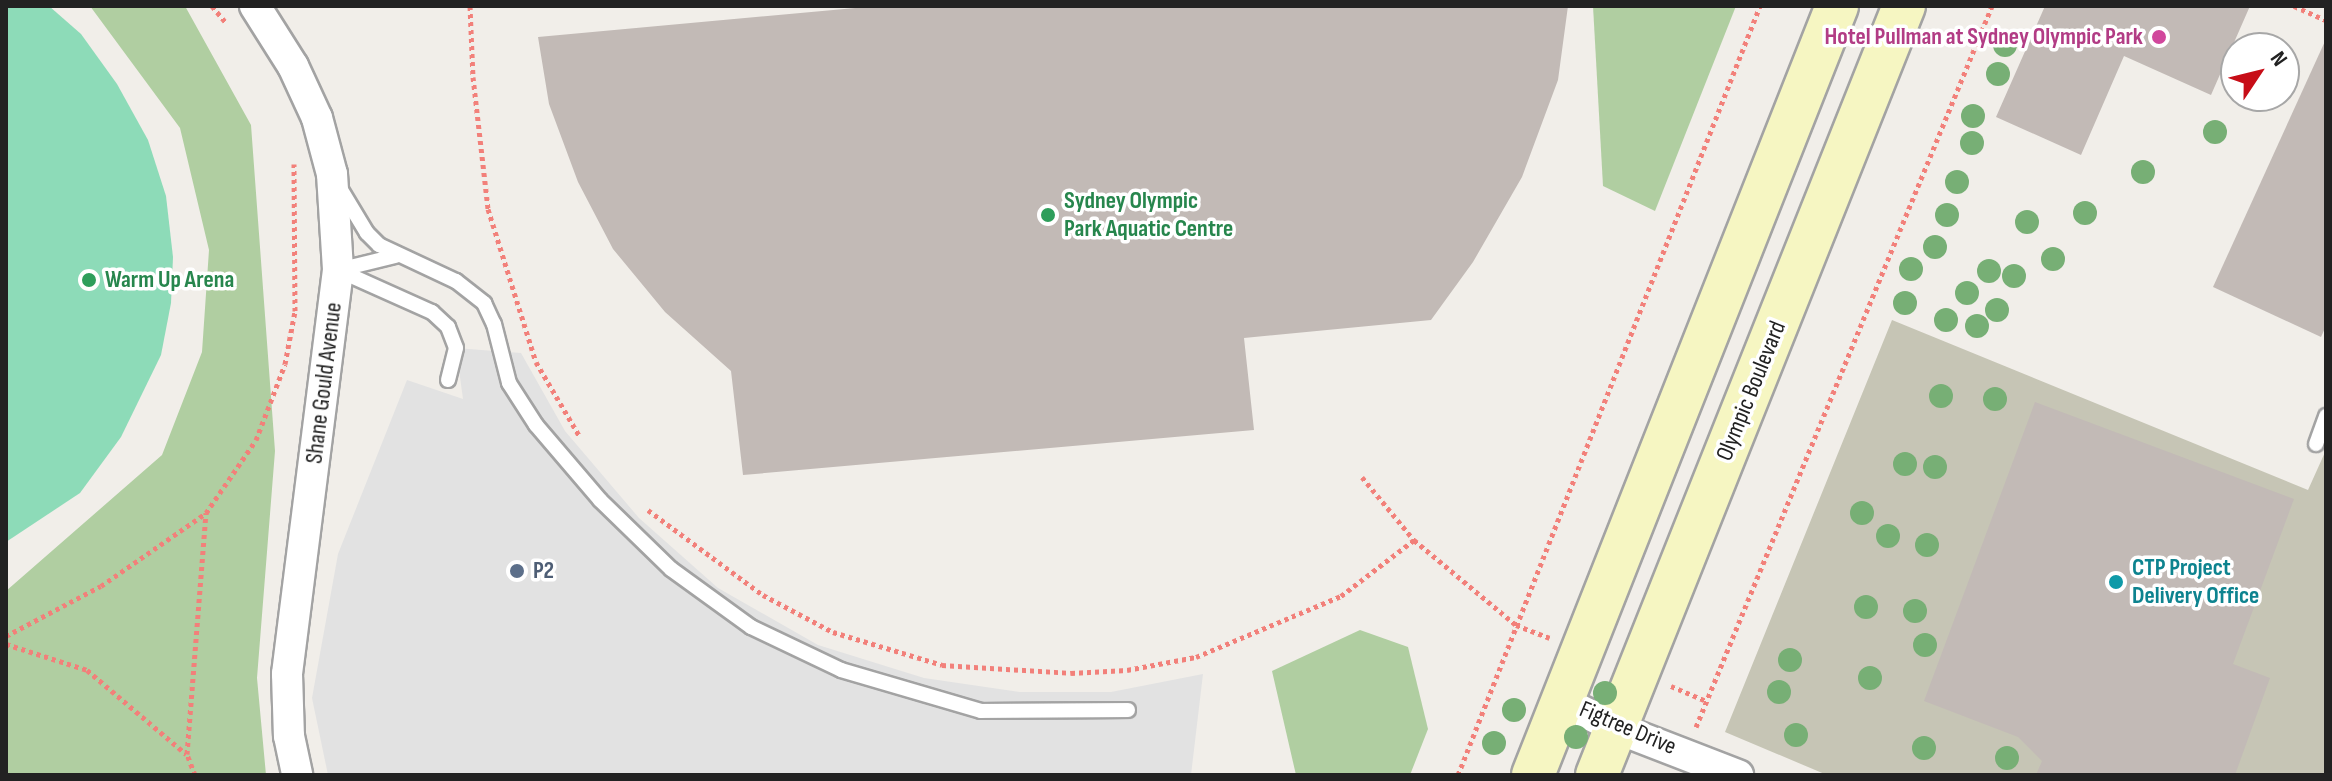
<!DOCTYPE html>
<html>
<head>
<meta charset="utf-8">
<style>
  body { margin:0 }
  #map { position:relative; width:2332px; height:781px; overflow:hidden; background:#f1eee9; font-family:"Sofia Sans Condensed",sans-serif }
  div>[style] { position:absolute }
  .construction>* { inset:0; background:#c6c5b5 }
  .forest>* { inset:0; background:#b0cea1 }
  .pitch>* { inset:0; background:#8ddbb8 }
  .parking>* { inset:0; background:#e2e2e2 }
  .building>* { inset:0; background:#c2bab6 }
  .path>* { height:5px; margin-top:-2.5px; transform-origin:0; background:repeating-linear-gradient(90deg,#f2807a 0 4px,transparent 0 8px) }
  .roads { filter:drop-shadow(2px 0 #a3a3a3) drop-shadow(-2px 0 #a3a3a3) drop-shadow(0 2px #a3a3a3) drop-shadow(0 -2px #a3a3a3) }
  .lane>* { height:14px; margin:-7px; padding:0 7px; transform-origin:7px; border-radius:7px; background:#fff }
  .street>* { height:30px; margin:-15px; padding:0 15px; transform-origin:15px; border-radius:15px; background:#fff }
  .secondary>* { height:42px; margin:-21px; padding:0 21px; transform-origin:21px; border-radius:21px; background:#f6f6c2 }
  .trees>* { width:24px; height:24px; margin:-12px; border-radius:50%; background:#77af75 }
  .dots>* { width:22px; height:22px; translate:-50% -50%; box-sizing:border-box; border:4px solid #fff; border-radius:50% }
  span { translate:-50% -50%; white-space:nowrap; text-align:center; line-height:1.15; -webkit-text-stroke:7px #fff; paint-order:stroke }
  .hotel-label { font-size:24px; color:#b23c85; font-weight:700 }
  .right { translate:-100% -50%; text-align:right }
  .leisure-label { font-size:24px; color:#27864d; font-weight:700 }
  .left { translate:0 -50%; text-align:left }
  .street-label { font-size:24px; color:#222 }
  .culture-label { font-size:24px; color:#0d838f; font-weight:700 }
  .service-label { font-size:24px; color:#4e5e75; font-weight:700 }
  .frame { position:absolute; inset:0; border:8px solid #222; pointer-events:none }
  .north { position:absolute; left:2220px; top:32px; width:80px; height:80px; box-sizing:border-box; background:#fff; border:2px solid #a7a7a7; border-radius:50%; rotate:55deg; font-size:22px; font-weight:700; line-height:32px; text-align:center; color:#222 }
  .north::after { content:''; display:block; margin:auto; width:28px; height:36px; background:#c70d17; clip-path:polygon(50% 0,100% 100%,50% 72%,0 100%) }
</style>
</head>
<body>
<div id="map">
  <div class="construction">
    <i style="clip-path:polygon(1892px 320px,2308px 490px,2326px 450px,2326px 775px,1827px 775px,1725px 732px)"></i>
  </div>
  <div class="forest">
    <i style="clip-path:polygon(90px 6px,185px 6px,251px 125px,275px 451px,257px 678px,266px 775px,6px 775px,6px 591px,162px 455px,202px 352px,209px 250px,180px 128px)"></i>
    <i style="clip-path:polygon(1593px 6px,1736px 6px,1655px 211px,1603px 186px)"></i>
    <i style="clip-path:polygon(1360px 630px,1408px 647px,1428px 729px,1410px 775px,1296px 775px,1272px 671px)"></i>
  </div>
  <div class="pitch">
    <i style="clip-path:polygon(6px 6px,49px 6px,81px 34px,117px 84px,148px 140px,166px 196px,173px 257px,171px 303px,161px 355px,121px 437px,80px 493px,6px 542px)"></i>
  </div>
  <div class="parking">
    <i style="clip-path:polygon(456px 348px,521px 353px,565px 431px,639px 518px,718px 588px,818px 645px,924px 678px,1020px 692px,1111px 692px,1203px 674px,1191px 775px,328px 775px,312px 698px,338px 554px,407px 380px,463px 399px)"></i>
  </div>
  <div class="building">
    <i style="clip-path:polygon(877px 6px,1568px 6px,1558px 80px,1522px 177px,1473px 262px,1431px 320px,1244px 338px,1254px 430px,743px 475px,731px 371px,665px 312px,613px 249px,578px 182px,549px 104px,538px 37px)"></i>
    <i style="clip-path:polygon(2045px 6px,2250px 6px,2211px 95px,2124px 56px,2081px 155px,1996px 117px)"></i>
    <i style="clip-path:polygon(2326px 39px,2326px 326px,2321px 337px,2213px 287px)"></i>
    <i style="clip-path:polygon(2035px 402px,2294px 499px,2233px 664px,2270px 678px,2235px 775px,2036px 775px,2042px 761px,2018px 737px,1924px 701px)"></i>
  </div>
  <div class="path">
    <i style="left:212px;top:6px;width:23px;rotate:50deg"></i>
    <i style="left:470px;top:6px;width:71px;rotate:87.6deg"></i>
    <i style="left:473px;top:77px;width:133px;rotate:83.5deg"></i>
    <i style="left:488px;top:209px;width:160px;rotate:72.6deg"></i>
    <i style="left:536px;top:362px;width:87px;rotate:59.6deg"></i>
    <i style="left:2294px;top:6px;width:35px;rotate:24deg"></i>
    <i style="left:1362px;top:477px;width:82px;rotate:50.5deg"></i>
    <i style="left:648px;top:510px;width:143px;rotate:36.5deg"></i>
    <i style="left:763px;top:595px;width:79px;rotate:27.9deg"></i>
    <i style="left:833px;top:632px;width:114px;rotate:16.8deg"></i>
    <i style="left:942px;top:665px;width:129px;rotate:3.5deg"></i>
    <i style="left:1071px;top:673px;width:56px;rotate:-3.1deg"></i>
    <i style="left:1127px;top:670px;width:70px;rotate:-10.7deg"></i>
    <i style="left:1196px;top:657px;width:157px;rotate:-22.8deg"></i>
    <i style="left:1341px;top:596px;width:92px;rotate:-37.5deg"></i>
    <i style="left:1414px;top:540px;width:133px;rotate:39.8deg"></i>
    <i style="left:1516px;top:625px;width:36px;rotate:21deg"></i>
    <i style="left:6px;top:636px;width:107px;rotate:-27.8deg"></i>
    <i style="left:101px;top:586px;width:128px;rotate:-34.8deg"></i>
    <i style="left:6px;top:644px;width:85px;rotate:17.8deg"></i>
    <i style="left:87px;top:670px;width:130px;rotate:40.3deg"></i>
    <i style="left:1671px;top:686px;width:39px;rotate:23deg"></i>
    <i style="left:1696px;top:727px;width:779px;rotate:-67.68deg"></i>
    <i style="left:195px;top:775px;width:22px;rotate:-111deg"></i>
    <i style="left:187px;top:754px;width:242px;rotate:-85.5deg"></i>
    <i style="left:206px;top:513px;width:88px;rotate:-55.6deg"></i>
    <i style="left:256px;top:440px;width:81px;rotate:-69.1deg"></i>
    <i style="left:285px;top:364px;width:54px;rotate:-79.3deg"></i>
    <i style="left:295px;top:311px;width:147px;rotate:-90.4deg"></i>
    <i style="left:1458px;top:775px;width:826px;rotate:-68.56deg"></i>
  </div>
  <div class="roads">
    <div class="lane">
      <i style="left:341px;top:190px;width:50px;rotate:58.8deg"></i>
      <i style="left:367px;top:233px;width:17px;rotate:45deg"></i>
      <i style="left:379px;top:245px;width:85px;rotate:25.1deg"></i>
      <i style="left:456px;top:281px;width:36px;rotate:38deg"></i>
      <i style="left:484px;top:303px;width:23px;rotate:65deg"></i>
      <i style="left:494px;top:324px;width:61px;rotate:75.7deg"></i>
      <i style="left:509px;top:383px;width:50px;rotate:57.3deg"></i>
      <i style="left:536px;top:425px;width:99px;rotate:49.5deg"></i>
      <i style="left:600px;top:500px;width:99px;rotate:44.2deg"></i>
      <i style="left:671px;top:569px;width:99px;rotate:35.9deg"></i>
      <i style="left:751px;top:627px;width:100px;rotate:25.5deg"></i>
      <i style="left:841px;top:670px;width:146px;rotate:16.3deg"></i>
      <i style="left:981px;top:711px;width:147px;rotate:-0.4deg"></i>
      <i style="left:338px;top:270px;width:103px;rotate:24.1deg"></i>
      <i style="left:432px;top:312px;width:22px;rotate:43deg"></i>
      <i style="left:448px;top:327px;width:22px;rotate:69deg"></i>
      <i style="left:456px;top:348px;width:33px;rotate:104deg"></i>
      <i style="left:338px;top:270px;width:59px;rotate:-13.8deg"></i>
      <i style="left:2316px;top:444px;width:30px;rotate:-70deg"></i>
    </div>
    <div class="street">
      <i style="left:255px;top:6px;width:71px;rotate:57.7deg"></i>
      <i style="left:293px;top:66px;width:57px;rotate:65.2deg"></i>
      <i style="left:317px;top:118px;width:58px;rotate:75deg"></i>
      <i style="left:332px;top:174px;width:96px;rotate:86.4deg"></i>
      <i style="left:338px;top:270px;width:407px;rotate:97.2deg"></i>
      <i style="left:287px;top:674px;width:62px;rotate:88.2deg"></i>
      <i style="left:289px;top:736px;width:40px;rotate:78deg"></i>
      <i style="left:1562px;top:701px;width:60px;rotate:26.6deg"></i>
      <i style="left:1616px;top:728px;width:131px;rotate:21.1deg"></i>
    </div>
    <div class="secondary">
      <i style="left:1533px;top:775px;width:827px;rotate:-68.43deg"></i>
      <i style="left:1597px;top:775px;width:828px;rotate:-68.24deg"></i>
    </div>
  </div>
  <div class="trees">
    <i style="left:2005px;top:45px"></i>
    <i style="left:1998px;top:74px"></i>
    <i style="left:1973px;top:116px"></i>
    <i style="left:2215px;top:132px"></i>
    <i style="left:1972px;top:143px"></i>
    <i style="left:2143px;top:172px"></i>
    <i style="left:1957px;top:182px"></i>
    <i style="left:2085px;top:213px"></i>
    <i style="left:1947px;top:215px"></i>
    <i style="left:2027px;top:222px"></i>
    <i style="left:1935px;top:247px"></i>
    <i style="left:2053px;top:259px"></i>
    <i style="left:1911px;top:269px"></i>
    <i style="left:1989px;top:271px"></i>
    <i style="left:2014px;top:276px"></i>
    <i style="left:1967px;top:293px"></i>
    <i style="left:1905px;top:303px"></i>
    <i style="left:1997px;top:310px"></i>
    <i style="left:1946px;top:320px"></i>
    <i style="left:1977px;top:326px"></i>
    <i style="left:1941px;top:396px"></i>
    <i style="left:1995px;top:399px"></i>
    <i style="left:1905px;top:464px"></i>
    <i style="left:1935px;top:467px"></i>
    <i style="left:1862px;top:513px"></i>
    <i style="left:1888px;top:536px"></i>
    <i style="left:1927px;top:545px"></i>
    <i style="left:1866px;top:607px"></i>
    <i style="left:1915px;top:611px"></i>
    <i style="left:1925px;top:645px"></i>
    <i style="left:1790px;top:660px"></i>
    <i style="left:1870px;top:678px"></i>
    <i style="left:1779px;top:692px"></i>
    <i style="left:1605px;top:693px"></i>
    <i style="left:1514px;top:710px"></i>
    <i style="left:1796px;top:735px"></i>
    <i style="left:1576px;top:737px"></i>
    <i style="left:1494px;top:743px"></i>
    <i style="left:1924px;top:748px"></i>
    <i style="left:2007px;top:758px"></i>
  </div>
  <div class="dots">
    <i style="left:2159px;top:37px;background:#d1479c"></i>
    <i style="left:1048px;top:215px;background:#2e9e5b"></i>
    <i style="left:89px;top:280px;background:#2e9e5b"></i>
    <i style="left:517px;top:571px;background:#5c6f8a"></i>
    <i style="left:2116px;top:582px;background:#0f9aa8"></i>
  </div>
  <div class="hotel-label">
    <span class="right" style="left:2143px;top:37px">Hotel Pullman at Sydney Olympic Park</span>
  </div>
  <div class="leisure-label">
    <span class="left" style="left:1064px;top:215px">Sydney Olympic<br>Park Aquatic Centre</span>
    <span class="left" style="left:105px;top:280px">Warm Up Arena</span>
  </div>
  <div class="street-label">
    <span style="left:324px;top:383px;rotate:-83deg">Shane Gould Avenue</span>
    <span style="left:1751px;top:391px;rotate:-68deg">Olympic Boulevard</span>
    <span style="left:1628px;top:728px;rotate:23deg">Figtree Drive</span>
  </div>
  <div class="culture-label">
    <span class="left" style="left:2132px;top:582px">CTP Project<br>Delivery Office</span>
  </div>
  <div class="service-label">
    <span class="left" style="left:533px;top:571px">P2</span>
  </div>
  <div class="frame"></div>
  <div class="north">N</div>
</div>
</body>
</html>
